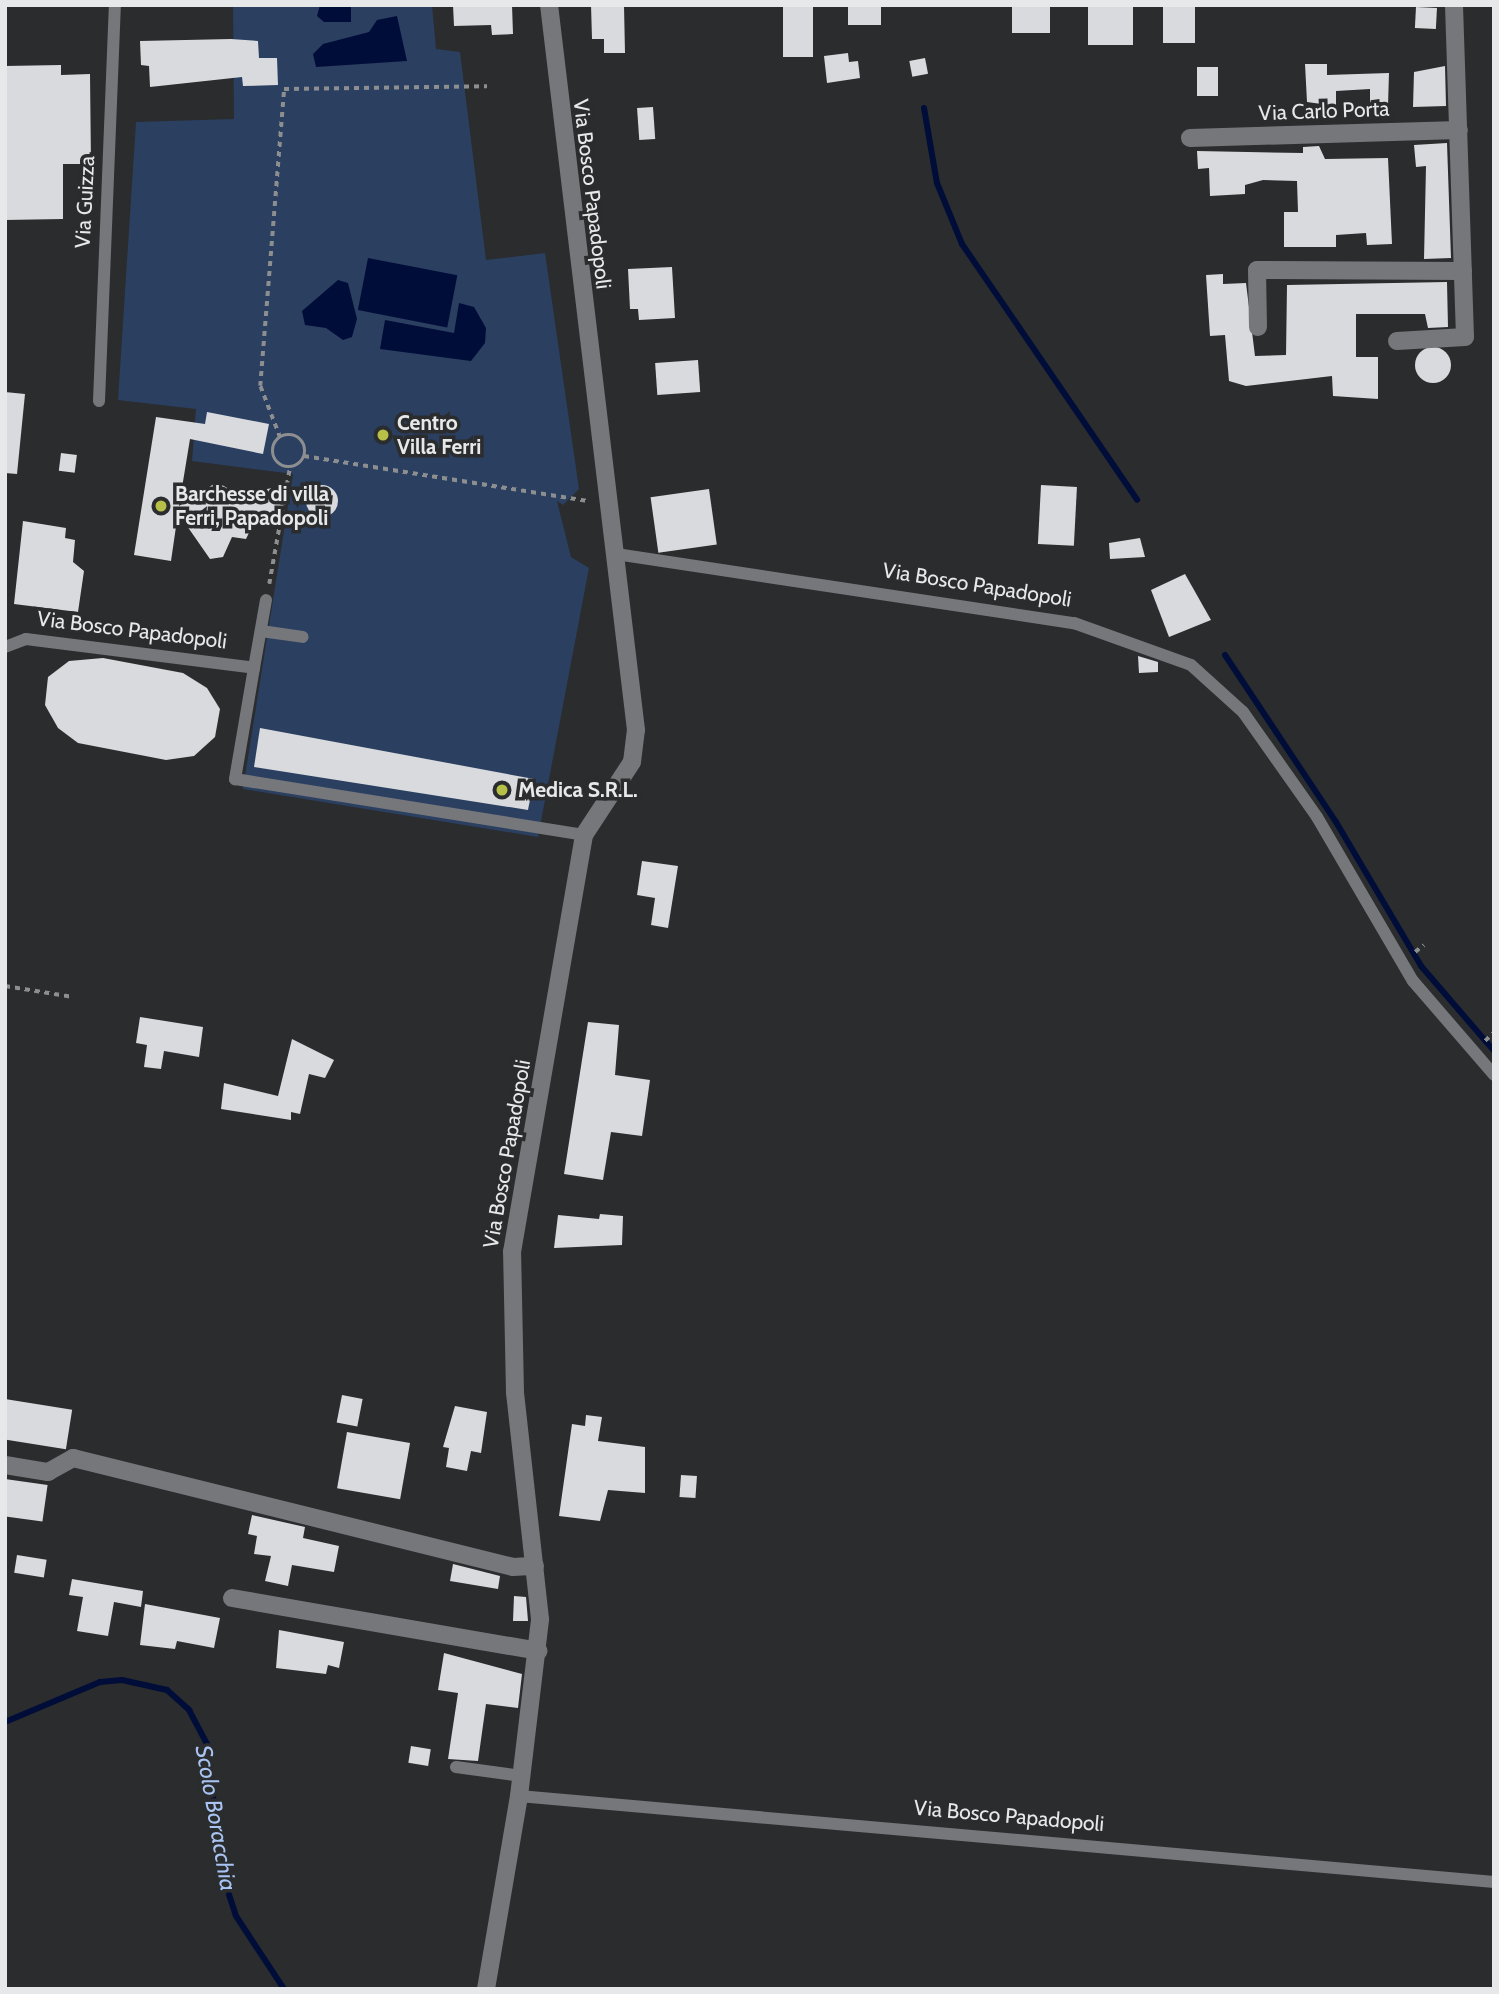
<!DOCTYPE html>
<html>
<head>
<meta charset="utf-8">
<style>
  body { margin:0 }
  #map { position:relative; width:1499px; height:1994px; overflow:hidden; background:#2a2c2e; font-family:Cabin,sans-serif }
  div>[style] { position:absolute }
  .green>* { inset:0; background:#2b3f61 }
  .water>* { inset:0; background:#000d39; transform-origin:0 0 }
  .stream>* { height:6px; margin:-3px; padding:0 3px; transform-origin:3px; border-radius:3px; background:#000d39 }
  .building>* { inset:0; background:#d8dadd; transform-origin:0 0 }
  .round { border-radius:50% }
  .path>* { height:3.5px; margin-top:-1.75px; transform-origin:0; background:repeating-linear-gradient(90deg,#8d8e90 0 5px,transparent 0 10px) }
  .path>.ring { margin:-1.75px; padding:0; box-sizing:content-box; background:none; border:3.5px solid #8d8e90; border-radius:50% }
  .lane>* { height:12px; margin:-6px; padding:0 6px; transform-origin:6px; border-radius:6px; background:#75777a }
  .street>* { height:18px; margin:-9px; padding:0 9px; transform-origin:9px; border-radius:9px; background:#75777a }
  .dots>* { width:19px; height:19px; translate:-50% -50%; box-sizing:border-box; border:4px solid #2a2c2e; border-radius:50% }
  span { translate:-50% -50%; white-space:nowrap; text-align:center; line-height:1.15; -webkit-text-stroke:7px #2a2c2e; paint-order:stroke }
  .street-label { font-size:21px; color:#e7e8ea }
  .poi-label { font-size:21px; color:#e7e8ea; font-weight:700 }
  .left { translate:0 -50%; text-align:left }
  .water-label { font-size:23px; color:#a9c4f2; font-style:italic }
  .frame { position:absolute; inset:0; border:7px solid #e7e8ea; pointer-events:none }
</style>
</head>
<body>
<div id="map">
  <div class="green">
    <i style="clip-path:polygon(233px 5px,432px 5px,436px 49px,460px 52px,486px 260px,545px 253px,579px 489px,563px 505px,557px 501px,571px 557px,589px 568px,538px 837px,243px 789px,293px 474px,192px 461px,196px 409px,118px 400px,136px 122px,234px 119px)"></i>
  </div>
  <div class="water">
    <i style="clip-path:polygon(320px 5px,351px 5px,351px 22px,324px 22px,317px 16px)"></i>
    <i style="clip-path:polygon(397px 16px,407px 61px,316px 67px,313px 54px,323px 44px,369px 32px,377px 20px)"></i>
    <i style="left:368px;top:258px;width:91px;height:53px;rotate:11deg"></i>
    <i style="clip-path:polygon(338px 280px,348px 283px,357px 319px,352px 337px,343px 340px,326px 328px,305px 325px,302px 311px)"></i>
    <i style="clip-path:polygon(459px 303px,474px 307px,486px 328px,485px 343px,471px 361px,380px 349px,385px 320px,454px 333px)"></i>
  </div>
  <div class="stream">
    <i style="left:924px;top:108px;width:76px;rotate:80.2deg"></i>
    <i style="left:937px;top:183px;width:66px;rotate:67.7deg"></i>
    <i style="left:962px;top:244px;width:310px;rotate:55.6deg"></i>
    <i style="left:1225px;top:655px;width:201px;rotate:56.4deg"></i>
    <i style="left:1336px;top:822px;width:167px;rotate:59.4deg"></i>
    <i style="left:1421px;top:966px;width:112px;rotate:49.3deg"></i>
    <i style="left:5px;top:1722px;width:103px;rotate:-22.8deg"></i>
    <i style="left:100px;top:1682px;width:22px;rotate:-5deg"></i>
    <i style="left:122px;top:1680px;width:46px;rotate:12.5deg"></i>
    <i style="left:167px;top:1690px;width:30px;rotate:42deg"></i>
    <i style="left:189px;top:1710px;width:38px;rotate:62deg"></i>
    <i style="left:207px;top:1744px;width:130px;rotate:83.4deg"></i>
    <i style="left:222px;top:1873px;width:45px;rotate:72deg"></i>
    <i style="left:236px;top:1916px;width:87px;rotate:56.7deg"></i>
  </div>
  <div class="building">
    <i style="clip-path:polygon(453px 5px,512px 5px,513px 34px,492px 35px,491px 25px,454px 26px)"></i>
    <i style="clip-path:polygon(591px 5px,624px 5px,625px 53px,604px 53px,604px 39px,592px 39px)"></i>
    <i style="left:783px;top:5px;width:30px;height:52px"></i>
    <i style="left:848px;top:5px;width:33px;height:20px"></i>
    <i style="left:1012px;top:5px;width:38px;height:28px"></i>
    <i style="left:1088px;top:5px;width:45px;height:40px"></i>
    <i style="left:1163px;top:5px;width:32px;height:38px"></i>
    <i style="left:1416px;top:7px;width:21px;height:21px;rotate:3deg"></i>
    <i style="clip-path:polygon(231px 39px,258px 41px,259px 58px,277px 58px,278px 85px,243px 86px,242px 77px,150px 87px,149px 66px,141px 65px,140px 41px)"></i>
    <i style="clip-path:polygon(848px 53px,849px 62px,858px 61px,860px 78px,827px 83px,824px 56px)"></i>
    <i style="left:925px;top:58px;width:16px;height:16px;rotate:79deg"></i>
    <i style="clip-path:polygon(1305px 64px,1327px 64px,1327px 75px,1389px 73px,1388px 106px,1370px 107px,1370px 89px,1336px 91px,1336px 106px,1307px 102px)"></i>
    <i style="clip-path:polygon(61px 65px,61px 75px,90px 74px,91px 164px,63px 164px,63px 219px,5px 220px,5px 66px)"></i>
    <i style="clip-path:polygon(1445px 66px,1446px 106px,1413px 107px,1414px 72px)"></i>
    <i style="left:1197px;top:67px;width:21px;height:29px"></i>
    <i style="left:653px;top:107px;width:32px;height:16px;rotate:86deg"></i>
    <i style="clip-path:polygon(1447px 143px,1451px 258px,1424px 259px,1426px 166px,1416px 167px,1414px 145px)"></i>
    <i style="clip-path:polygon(1319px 146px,1325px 159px,1388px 158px,1392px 244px,1367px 245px,1366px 233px,1336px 235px,1336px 247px,1284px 247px,1284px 212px,1298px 212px,1297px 181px,1263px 180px,1245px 185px,1245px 194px,1210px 196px,1209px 168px,1198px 169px,1197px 151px,1303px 153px,1303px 147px)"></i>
    <i style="clip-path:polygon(672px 267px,675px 318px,639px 320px,638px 309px,630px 309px,628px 269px)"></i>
    <i style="clip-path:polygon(1223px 274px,1223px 284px,1246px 283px,1255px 356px,1286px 355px,1287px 285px,1447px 282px,1448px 327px,1428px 328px,1425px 314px,1356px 314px,1356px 357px,1378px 357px,1378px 399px,1333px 396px,1332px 376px,1246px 386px,1229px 381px,1225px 335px,1210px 336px,1206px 275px)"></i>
    <i class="round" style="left:1415px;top:347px;width:36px;height:36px"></i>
    <i style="left:698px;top:360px;width:32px;height:43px;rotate:86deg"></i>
    <i style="clip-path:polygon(5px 392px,25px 394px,17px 474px,5px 473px)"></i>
    <i style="clip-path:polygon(207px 412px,269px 424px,263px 454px,190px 439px,179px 506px,217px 482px,239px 495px,272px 488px,285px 504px,270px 520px,256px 518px,246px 539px,232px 537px,223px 557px,210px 559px,178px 513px,171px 561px,134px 555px,156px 417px,205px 424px)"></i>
    <i style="left:61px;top:453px;width:16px;height:18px;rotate:7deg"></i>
    <i style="left:1041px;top:485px;width:36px;height:59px;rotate:3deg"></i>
    <i class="round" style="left:306px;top:485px;width:32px;height:32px"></i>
    <i style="left:709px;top:489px;width:56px;height:59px;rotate:82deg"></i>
    <i style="clip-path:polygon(23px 521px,66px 528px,65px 538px,75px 540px,73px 562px,84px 571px,78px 612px,14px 604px)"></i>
    <i style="clip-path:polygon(1140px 538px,1145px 557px,1110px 559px,1109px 543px)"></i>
    <i style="clip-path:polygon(1185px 574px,1211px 620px,1169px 637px,1151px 590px)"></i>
    <i style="clip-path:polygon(1138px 656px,1158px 662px,1158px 672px,1139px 673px)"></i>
    <i style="clip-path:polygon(103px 658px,183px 673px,207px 688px,220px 709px,215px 737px,194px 756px,166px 760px,78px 743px,58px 728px,45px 705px,48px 677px,69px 661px)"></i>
    <i style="clip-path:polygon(260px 728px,534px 779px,528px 810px,254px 767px)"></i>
    <i style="clip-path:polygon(642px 861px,678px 866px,668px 928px,651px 925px,655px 898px,637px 895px)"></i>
    <i style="clip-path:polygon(140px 1017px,203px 1027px,199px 1057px,164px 1051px,161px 1069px,144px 1067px,147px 1045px,136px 1043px)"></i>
    <i style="clip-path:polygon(588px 1022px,619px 1025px,615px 1075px,650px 1080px,642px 1136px,611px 1132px,603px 1180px,564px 1174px)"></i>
    <i style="clip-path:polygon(292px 1039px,334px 1060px,325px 1078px,309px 1074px,300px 1114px,291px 1112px,291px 1120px,221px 1109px,224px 1083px,278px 1096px)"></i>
    <i style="clip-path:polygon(600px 1214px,623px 1216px,622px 1245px,554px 1248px,558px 1215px,599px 1219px)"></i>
    <i style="left:342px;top:1395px;width:21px;height:28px;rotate:11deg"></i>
    <i style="left:5px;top:1399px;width:68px;height:40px;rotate:9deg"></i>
    <i style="clip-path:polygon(455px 1406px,487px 1412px,481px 1453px,471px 1451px,467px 1471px,446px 1467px,449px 1448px,443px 1447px)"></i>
    <i style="clip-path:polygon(586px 1415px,602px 1417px,598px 1441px,645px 1447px,645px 1493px,608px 1490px,600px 1521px,559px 1516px,572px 1424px,585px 1426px)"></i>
    <i style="left:347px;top:1432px;width:64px;height:57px;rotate:10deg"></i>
    <i style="left:681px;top:1475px;width:16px;height:22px;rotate:4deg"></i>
    <i style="left:5px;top:1479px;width:43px;height:37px;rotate:8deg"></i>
    <i style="clip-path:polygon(252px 1515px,305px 1527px,303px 1538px,339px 1546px,334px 1572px,292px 1565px,288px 1586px,265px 1581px,271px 1556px,254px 1554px,257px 1536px,248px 1534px)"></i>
    <i style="left:17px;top:1555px;width:30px;height:18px;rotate:9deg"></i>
    <i style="clip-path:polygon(453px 1564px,500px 1576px,498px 1589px,450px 1581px)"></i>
    <i style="clip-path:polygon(72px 1579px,143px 1591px,141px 1607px,114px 1602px,108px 1636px,77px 1631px,83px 1597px,69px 1595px)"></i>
    <i style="clip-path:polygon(514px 1596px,526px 1597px,528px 1621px,513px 1621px)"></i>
    <i style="clip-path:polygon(145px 1604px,220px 1618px,214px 1648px,177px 1641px,175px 1649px,140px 1645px)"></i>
    <i style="clip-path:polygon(279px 1630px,344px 1642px,339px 1668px,328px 1665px,326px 1674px,276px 1668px)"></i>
    <i style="clip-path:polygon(444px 1653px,522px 1674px,518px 1708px,486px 1704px,478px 1761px,448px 1759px,458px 1693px,438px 1690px)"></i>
    <i style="left:411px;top:1746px;width:20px;height:17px;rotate:9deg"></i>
  </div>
  <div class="path">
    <i class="ring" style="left:273px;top:435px;width:28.5px;height:28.5px"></i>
    <i style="left:280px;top:438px;width:56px;rotate:-111deg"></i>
    <i style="left:260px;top:386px;width:298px;rotate:-85.4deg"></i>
    <i style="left:284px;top:89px;width:203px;rotate:-0.8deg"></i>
    <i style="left:304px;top:456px;width:289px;rotate:9deg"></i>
    <i style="left:269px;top:584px;width:120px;rotate:-79.9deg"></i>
    <i style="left:1415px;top:952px;width:11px;rotate:-38deg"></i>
    <i style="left:5px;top:986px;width:69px;rotate:9.2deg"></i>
    <i style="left:1485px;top:1041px;width:11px;rotate:-45deg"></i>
  </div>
  <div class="lane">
    <i style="left:99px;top:401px;width:396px;rotate:-87.7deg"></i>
    <i style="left:616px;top:554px;width:463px;rotate:8.6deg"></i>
    <i style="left:1074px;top:623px;width:124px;rotate:19.7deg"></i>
    <i style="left:1191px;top:665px;width:70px;rotate:42.1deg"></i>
    <i style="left:1243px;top:712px;width:128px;rotate:54.8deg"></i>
    <i style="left:1317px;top:817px;width:190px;rotate:59.7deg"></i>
    <i style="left:1413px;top:981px;width:124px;rotate:49.2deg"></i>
    <i style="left:261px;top:631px;width:42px;rotate:8.1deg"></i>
    <i style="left:5px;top:647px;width:22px;rotate:-21deg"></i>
    <i style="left:26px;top:639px;width:230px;rotate:7.2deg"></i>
    <i style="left:254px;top:668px;width:113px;rotate:99.7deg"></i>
    <i style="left:235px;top:779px;width:353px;rotate:9.1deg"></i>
    <i style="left:254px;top:668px;width:69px;rotate:-80deg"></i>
    <i style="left:456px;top:1767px;width:67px;rotate:7.8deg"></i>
    <i style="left:519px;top:1796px;width:979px;rotate:5.04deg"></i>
  </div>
  <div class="street">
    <i style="left:1190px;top:138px;width:269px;rotate:-1.7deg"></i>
    <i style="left:1258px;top:327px;width:57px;rotate:-91deg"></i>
    <i style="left:1257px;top:270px;width:206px;rotate:0.3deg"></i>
    <i style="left:1397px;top:341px;width:68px;rotate:-3.4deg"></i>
    <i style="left:1465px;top:337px;width:332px;rotate:-91.9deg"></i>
    <i style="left:5px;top:1465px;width:44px;rotate:9.2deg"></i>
    <i style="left:48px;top:1472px;width:29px;rotate:-29deg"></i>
    <i style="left:73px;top:1458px;width:453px;rotate:13.9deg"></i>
    <i style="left:513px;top:1567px;width:22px;rotate:-3deg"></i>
    <i style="left:232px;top:1598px;width:311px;rotate:9.8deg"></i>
    <i style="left:486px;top:1989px;width:196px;rotate:-80.3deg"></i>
    <i style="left:519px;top:1796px;width:178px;rotate:-83.2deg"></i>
    <i style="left:540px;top:1619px;width:228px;rotate:-96.3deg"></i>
    <i style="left:515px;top:1392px;width:140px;rotate:-91.2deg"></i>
    <i style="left:512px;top:1252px;width:423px;rotate:-80.2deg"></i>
    <i style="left:584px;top:835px;width:87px;rotate:-56.7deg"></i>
    <i style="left:632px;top:762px;width:32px;rotate:-83deg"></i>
    <i style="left:636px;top:730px;width:730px;rotate:-96.84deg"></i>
  </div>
  <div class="dots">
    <i style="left:383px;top:435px;background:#b8c147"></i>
    <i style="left:161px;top:506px;background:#b8c147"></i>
    <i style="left:502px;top:790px;background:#b8c147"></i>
  </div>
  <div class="street-label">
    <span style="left:1324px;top:111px;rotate:-2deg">Via Carlo Porta</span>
    <span style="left:592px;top:194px;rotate:83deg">Via Bosco Papadopoli</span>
    <span style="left:85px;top:202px;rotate:-87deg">Via Guizza</span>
    <span style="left:977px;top:585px;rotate:9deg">Via Bosco Papadopoli</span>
    <span style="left:132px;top:630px;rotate:7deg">Via Bosco Papadopoli</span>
    <span style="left:507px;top:1154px;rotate:-80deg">Via Bosco Papadopoli</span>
    <span style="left:1009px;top:1816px;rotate:5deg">Via Bosco Papadopoli</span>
  </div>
  <div class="poi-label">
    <span class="left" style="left:397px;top:435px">Centro<br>Villa Ferri</span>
    <span class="left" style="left:175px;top:506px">Barchesse di villa<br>Ferri, Papadopoli</span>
    <span class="left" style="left:518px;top:790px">Medica S.R.L.</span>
  </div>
  <div class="water-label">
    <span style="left:216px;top:1818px;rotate:80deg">Scolo Boracchia</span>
  </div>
  <div class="frame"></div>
</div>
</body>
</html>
